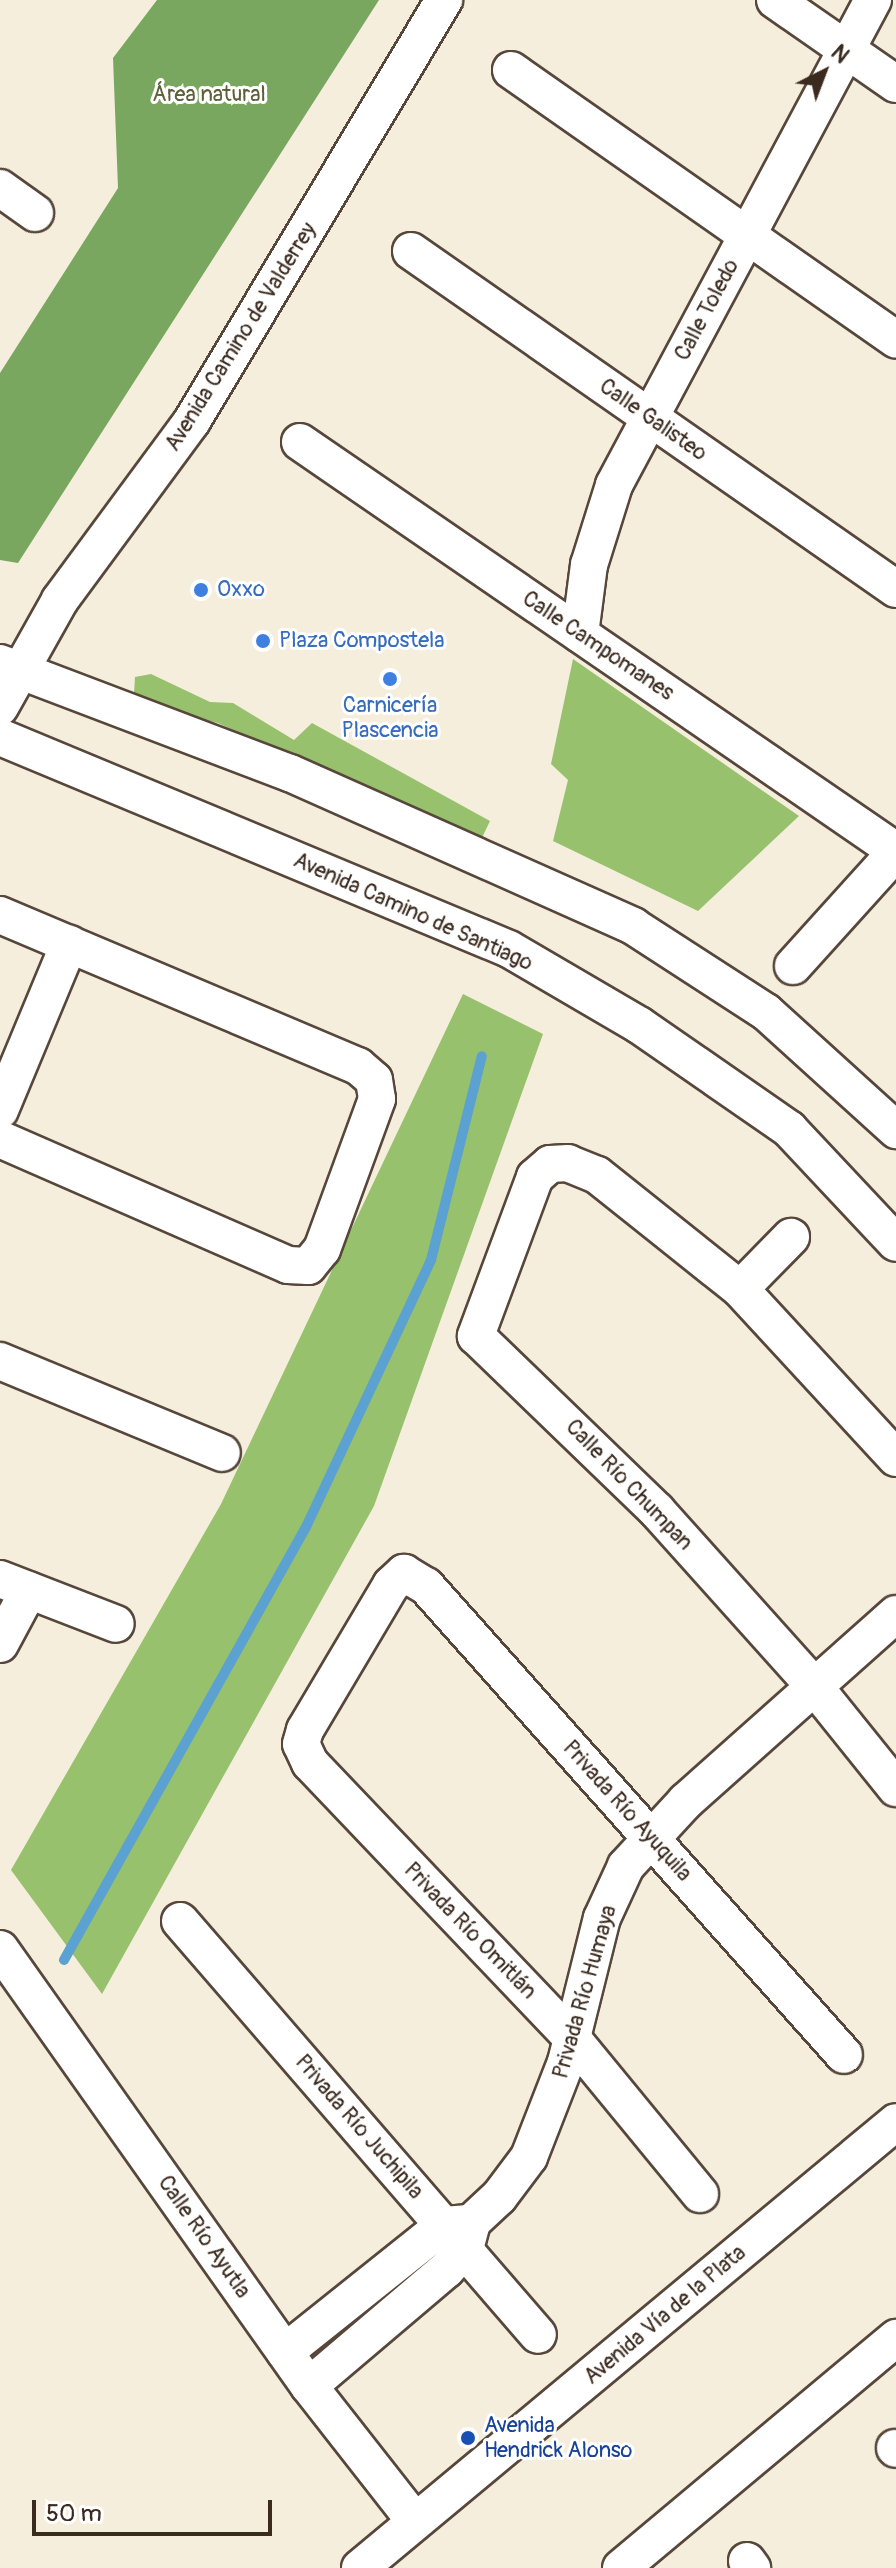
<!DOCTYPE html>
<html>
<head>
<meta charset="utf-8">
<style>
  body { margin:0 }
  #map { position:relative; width:896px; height:2568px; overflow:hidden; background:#f5eedd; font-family:Pangolin,sans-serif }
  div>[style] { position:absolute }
  .green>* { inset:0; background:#98c16d }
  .forest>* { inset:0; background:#7aa760 }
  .stream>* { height:10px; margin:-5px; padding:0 5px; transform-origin:5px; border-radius:5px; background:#5ba1d1 }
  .roads { filter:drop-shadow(2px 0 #57473b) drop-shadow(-2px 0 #57473b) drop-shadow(0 2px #57473b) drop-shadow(0 -2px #57473b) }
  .street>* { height:36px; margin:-18px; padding:0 18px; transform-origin:18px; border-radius:18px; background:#fff }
  .dots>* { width:22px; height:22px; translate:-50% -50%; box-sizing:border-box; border:4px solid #fff; border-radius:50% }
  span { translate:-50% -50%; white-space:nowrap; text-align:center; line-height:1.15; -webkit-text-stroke:6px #fff; paint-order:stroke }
  .park-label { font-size:22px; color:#5c5f3a }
  .street-label { font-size:22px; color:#3b2a1e }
  .shop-label { font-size:22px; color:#366cbe }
  .left { translate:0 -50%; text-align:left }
  .transit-label { font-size:22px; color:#164399 }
  .north { position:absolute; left:784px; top:32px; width:80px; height:80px; -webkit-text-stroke:6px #fff; paint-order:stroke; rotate:42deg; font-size:22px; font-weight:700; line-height:32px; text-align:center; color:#3b2a1e }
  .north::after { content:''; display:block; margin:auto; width:28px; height:36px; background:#3b2a1e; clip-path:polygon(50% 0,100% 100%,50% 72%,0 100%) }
  .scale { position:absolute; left:32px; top:2500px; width:240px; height:36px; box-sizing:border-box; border:4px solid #3b2a1e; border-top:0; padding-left:10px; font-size:24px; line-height:28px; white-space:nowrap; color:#3b2a1e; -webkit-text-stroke:6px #fff; paint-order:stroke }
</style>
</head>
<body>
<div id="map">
  <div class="green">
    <i style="clip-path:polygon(573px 659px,799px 816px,698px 911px,553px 841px,568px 780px,551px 764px)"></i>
    <i style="clip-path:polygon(151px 674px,210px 702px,233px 703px,294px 740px,312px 723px,490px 821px,479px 844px,218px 723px,157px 709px,134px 694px,135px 677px)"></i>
    <i style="clip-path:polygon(463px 994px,543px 1034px,374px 1506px,102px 1994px,11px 1870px,221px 1504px)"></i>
  </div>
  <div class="forest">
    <i style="clip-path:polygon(157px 0,379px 0,18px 563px,0 560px,0 373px,118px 188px,113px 58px)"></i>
  </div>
  <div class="stream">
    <i style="left:64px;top:1960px;width:496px;rotate:-60.8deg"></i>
    <i style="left:306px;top:1527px;width:295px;rotate:-64.9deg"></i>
    <i style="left:431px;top:1260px;width:210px;rotate:-76deg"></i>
  </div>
  <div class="roads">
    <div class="street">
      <i style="left:775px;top:0;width:147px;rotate:34.8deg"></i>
      <i style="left:511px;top:70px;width:470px;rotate:35deg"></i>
      <i style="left:0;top:188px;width:43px;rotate:35.5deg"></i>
      <i style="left:411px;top:251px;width:591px;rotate:34.87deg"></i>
      <i style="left:300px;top:442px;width:723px;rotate:34.46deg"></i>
      <i style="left:580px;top:634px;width:70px;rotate:-82.6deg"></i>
      <i style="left:589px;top:565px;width:84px;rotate:-72.6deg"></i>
      <i style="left:614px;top:485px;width:550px;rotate:-61.9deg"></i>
      <i style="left:0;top:663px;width:310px;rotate:20.8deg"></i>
      <i style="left:290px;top:773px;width:376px;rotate:24deg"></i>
      <i style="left:633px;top:926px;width:158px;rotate:32.9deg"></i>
      <i style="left:766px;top:1012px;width:176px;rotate:42.2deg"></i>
      <i style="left:0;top:707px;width:123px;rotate:-60.7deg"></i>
      <i style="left:60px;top:600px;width:222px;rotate:-53.6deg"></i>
      <i style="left:192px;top:421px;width:491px;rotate:-59.1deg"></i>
      <i style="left:0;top:737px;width:551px;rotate:22.61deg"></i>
      <i style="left:509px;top:949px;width:151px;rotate:30.3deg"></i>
      <i style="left:639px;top:1025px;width:183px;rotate:34.7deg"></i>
      <i style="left:789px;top:1129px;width:156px;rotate:46.8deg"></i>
      <i style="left:0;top:915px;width:389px;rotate:22.9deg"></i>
      <i style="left:358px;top:1066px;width:21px;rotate:41deg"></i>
      <i style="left:374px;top:1080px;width:19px;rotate:81deg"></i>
      <i style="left:377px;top:1099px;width:160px;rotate:110.1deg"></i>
      <i style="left:322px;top:1249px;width:22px;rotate:129deg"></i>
      <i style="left:308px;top:1266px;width:20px;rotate:-177deg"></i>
      <i style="left:288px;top:1265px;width:314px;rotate:-156.4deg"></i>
      <i style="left:793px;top:966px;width:154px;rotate:-47.9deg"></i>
      <i style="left:0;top:1110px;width:180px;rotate:-67.4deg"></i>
      <i style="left:740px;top:1289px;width:73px;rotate:-45.6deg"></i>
      <i style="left:0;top:1361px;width:240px;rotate:22.5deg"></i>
      <i style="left:896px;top:1458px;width:230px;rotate:-132.7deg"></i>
      <i style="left:740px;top:1289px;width:183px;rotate:-141.4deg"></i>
      <i style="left:597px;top:1175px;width:31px;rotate:-158deg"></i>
      <i style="left:568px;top:1163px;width:18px;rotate:177deg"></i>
      <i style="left:550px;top:1164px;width:20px;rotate:139deg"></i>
      <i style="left:535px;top:1177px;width:170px;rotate:110.4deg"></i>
      <i style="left:476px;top:1336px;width:252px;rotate:44deg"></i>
      <i style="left:657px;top:1511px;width:235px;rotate:48.1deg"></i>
      <i style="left:814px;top:1686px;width:131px;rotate:51.2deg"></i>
      <i style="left:0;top:1579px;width:124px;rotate:21.2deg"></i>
      <i style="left:0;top:1644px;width:61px;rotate:-61.8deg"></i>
      <i style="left:180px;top:1921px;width:547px;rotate:49.15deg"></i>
      <i style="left:0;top:1949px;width:535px;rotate:54.74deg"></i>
      <i style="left:309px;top:2386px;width:170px;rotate:51.9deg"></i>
      <i style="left:700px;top:2194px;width:202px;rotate:-129.4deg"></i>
      <i style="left:572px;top:2038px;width:380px;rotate:-133.6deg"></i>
      <i style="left:310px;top:1763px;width:21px;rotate:-115deg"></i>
      <i style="left:301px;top:1744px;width:15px;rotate:-74deg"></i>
      <i style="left:305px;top:1730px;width:169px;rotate:-59.3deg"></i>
      <i style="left:391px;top:1585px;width:18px;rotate:-43deg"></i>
      <i style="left:404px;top:1573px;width:26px;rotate:31deg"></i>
      <i style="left:426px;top:1586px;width:628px;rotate:48.29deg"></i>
      <i style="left:285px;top:2352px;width:203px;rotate:-38.6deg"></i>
      <i style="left:444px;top:2225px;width:22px;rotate:-5deg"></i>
      <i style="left:309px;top:2386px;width:180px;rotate:-40.3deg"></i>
      <i style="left:446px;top:2270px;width:28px;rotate:-48deg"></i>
      <i style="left:465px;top:2249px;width:28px;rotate:-75deg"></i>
      <i style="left:472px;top:2222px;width:37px;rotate:-43deg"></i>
      <i style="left:499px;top:2197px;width:50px;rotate:-53.1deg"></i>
      <i style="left:529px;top:2157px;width:102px;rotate:-68.7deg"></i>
      <i style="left:566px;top:2062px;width:148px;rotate:-76deg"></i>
      <i style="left:602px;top:1918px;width:57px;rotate:-65.2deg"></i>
      <i style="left:626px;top:1866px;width:88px;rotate:-47.3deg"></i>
      <i style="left:686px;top:1801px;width:281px;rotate:-41.7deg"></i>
      <i style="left:895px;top:2448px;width:1px;rotate:45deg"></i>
      <i style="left:747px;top:2561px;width:9px;rotate:54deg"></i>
      <i style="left:360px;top:2568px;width:697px;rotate:-39.76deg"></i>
      <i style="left:621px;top:2568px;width:359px;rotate:-39.9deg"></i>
    </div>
  </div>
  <div class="dots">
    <i style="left:201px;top:590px;background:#3f7fe0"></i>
    <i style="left:263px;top:641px;background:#3f7fe0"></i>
    <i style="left:390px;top:679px;background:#3f7fe0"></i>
    <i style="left:468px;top:2438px;background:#1a4fb4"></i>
  </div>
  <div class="park-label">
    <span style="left:209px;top:95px">Área natural</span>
  </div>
  <div class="street-label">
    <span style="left:707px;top:310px;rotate:-62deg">Calle Toledo</span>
    <span style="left:241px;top:337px;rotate:-58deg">Avenida Camino de Valderrey</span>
    <span style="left:653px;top:420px;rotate:35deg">Calle Galisteo</span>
    <span style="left:598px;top:646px;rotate:34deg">Calle Campomanes</span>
    <span style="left:413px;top:912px;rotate:24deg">Avenida Camino de Santiago</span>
    <span style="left:629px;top:1485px;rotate:46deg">Calle Río Chumpan</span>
    <span style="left:627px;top:1811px;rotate:48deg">Privada Río Ayuquila</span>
    <span style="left:470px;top:1931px;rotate:46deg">Privada Río Omitlán</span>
    <span style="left:585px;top:1992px;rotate:-74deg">Privada Río Humaya</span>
    <span style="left:359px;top:2127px;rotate:49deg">Privada Río Juchipila</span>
    <span style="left:204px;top:2237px;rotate:55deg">Calle Río Ayutla</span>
    <span style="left:665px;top:2315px;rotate:-40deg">Avenida Vía de la Plata</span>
  </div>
  <div class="shop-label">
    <span class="left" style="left:217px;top:590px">Oxxo</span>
    <span class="left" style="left:279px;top:641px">Plaza Compostela</span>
    <span style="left:390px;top:718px">Carnicería<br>Plascencia</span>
  </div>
  <div class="transit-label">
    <span class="left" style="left:484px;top:2438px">Avenida<br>Hendrick Alonso</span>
  </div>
  <div class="north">N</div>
  <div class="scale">50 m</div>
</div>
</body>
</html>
